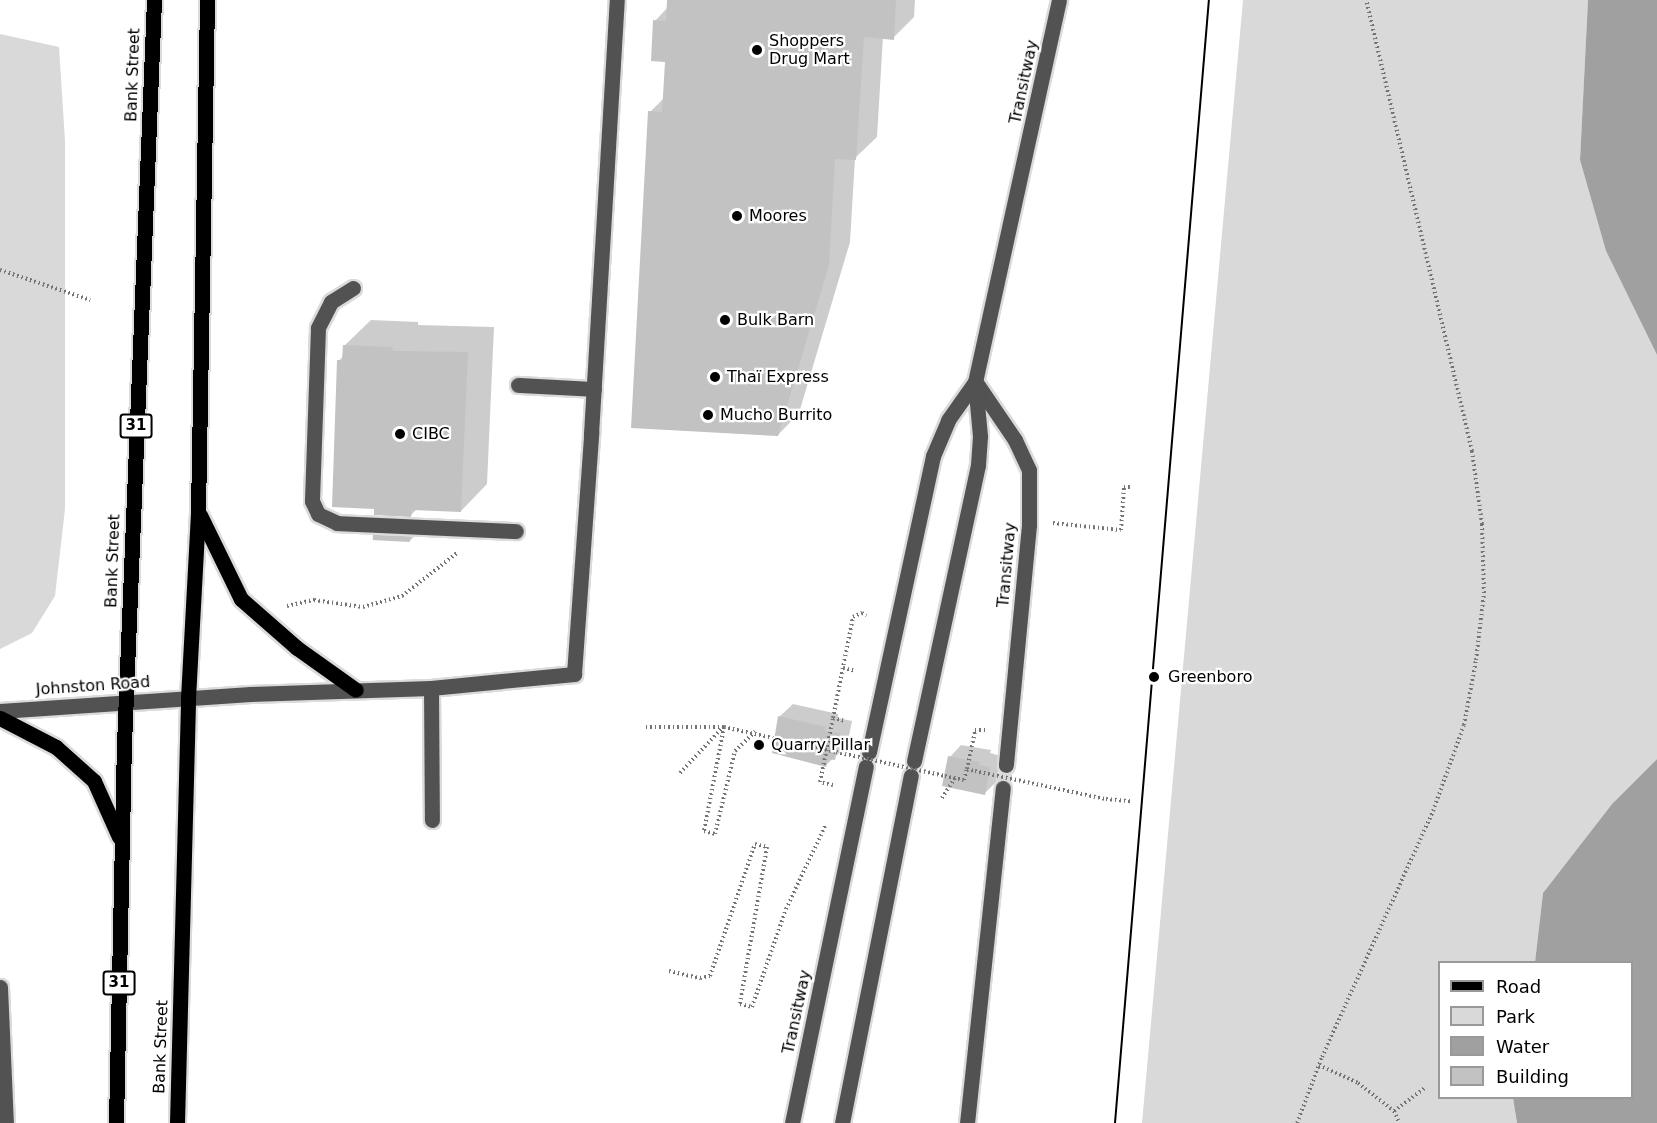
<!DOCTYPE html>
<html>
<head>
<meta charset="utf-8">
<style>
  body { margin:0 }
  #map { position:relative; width:1657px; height:1123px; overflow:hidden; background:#fff; font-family:"DejaVu Sans",sans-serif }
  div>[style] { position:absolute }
  .green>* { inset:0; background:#d9d9d9 }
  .water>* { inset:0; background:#a0a0a0 }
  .shadow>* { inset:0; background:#0003 }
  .building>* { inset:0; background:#c2c2c2; transform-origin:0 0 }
  .minor-tunnel>* { height:15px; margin-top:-7.5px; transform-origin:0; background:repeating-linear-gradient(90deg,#d9d9d9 0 15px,transparent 0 23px) }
  .path>* { height:4px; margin-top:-2px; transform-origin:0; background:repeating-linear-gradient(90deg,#747474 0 1.5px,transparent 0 4.5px) }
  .roads { filter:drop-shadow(2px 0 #dbdbdb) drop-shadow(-2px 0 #dbdbdb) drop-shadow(0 2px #dbdbdb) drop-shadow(0 -2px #dbdbdb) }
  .minor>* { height:15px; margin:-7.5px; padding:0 7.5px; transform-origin:7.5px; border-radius:7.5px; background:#525252 }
  .major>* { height:15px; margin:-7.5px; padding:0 7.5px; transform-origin:7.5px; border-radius:7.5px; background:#000 }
  .tram>* { height:1.5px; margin:-0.75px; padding:0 0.75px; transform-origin:0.75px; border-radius:0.75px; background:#000 }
  .path-bridge>* { height:4px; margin-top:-2px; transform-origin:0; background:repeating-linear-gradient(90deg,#747474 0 1.5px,transparent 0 4.5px) }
  .dots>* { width:16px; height:16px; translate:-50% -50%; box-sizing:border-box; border:3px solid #fff; border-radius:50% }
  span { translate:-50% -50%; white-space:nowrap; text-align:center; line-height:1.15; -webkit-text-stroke:4.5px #fff; paint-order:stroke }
  .shield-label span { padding:2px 4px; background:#fff; border:2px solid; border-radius:4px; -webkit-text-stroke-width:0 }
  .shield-label { font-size:15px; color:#000; font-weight:700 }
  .poi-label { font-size:16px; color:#000 }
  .left { translate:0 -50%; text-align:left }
  .street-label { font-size:16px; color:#000 }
  .legend { position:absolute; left:1438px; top:961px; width:195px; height:138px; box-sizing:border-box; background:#fff; border:2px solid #999; margin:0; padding:8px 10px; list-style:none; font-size:18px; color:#000 }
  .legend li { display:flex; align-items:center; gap:12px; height:30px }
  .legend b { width:30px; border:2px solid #999 }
</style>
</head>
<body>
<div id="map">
  <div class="green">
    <i style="clip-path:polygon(1243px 0,1588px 0,1580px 160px,1606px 251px,1657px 355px,1657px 759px,1612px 804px,1543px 893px,1535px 962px,1440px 962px,1440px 1098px,1513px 1098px,1517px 1123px,1142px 1123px)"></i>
    <i style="clip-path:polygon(0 34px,59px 47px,65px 141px,65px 509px,55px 596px,32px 633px,0 649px)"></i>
  </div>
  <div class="water">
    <i style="clip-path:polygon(1588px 0,1657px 0,1657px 355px,1606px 251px,1580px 160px)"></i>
    <i style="clip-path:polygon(1657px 759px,1657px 1123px,1517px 1123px,1513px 1098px,1632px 1098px,1632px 962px,1535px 962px,1543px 893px,1612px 804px)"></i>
  </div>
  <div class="shadow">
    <i style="clip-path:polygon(669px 0,915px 0,914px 17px,893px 38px,883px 37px,877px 137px,855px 158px,850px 242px,799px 413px,778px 435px,650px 112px,664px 98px,666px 60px,655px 21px,668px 7px)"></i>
    <i style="clip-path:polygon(371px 320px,418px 322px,418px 325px,494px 327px,487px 484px,461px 511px,417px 509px,411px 515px,339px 361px,344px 355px,344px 346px)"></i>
    <i style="clip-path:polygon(381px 528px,416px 534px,410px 541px,374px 535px)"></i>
    <i style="clip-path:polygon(793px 704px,838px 714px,838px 718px,852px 721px,847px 746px,826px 765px,779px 717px)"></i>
    <i style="clip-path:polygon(961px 745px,991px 750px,990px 753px,1001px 756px,996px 782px,984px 794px,950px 757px)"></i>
  </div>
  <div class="building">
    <i style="clip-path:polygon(667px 0,896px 0,894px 40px,864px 37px,856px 160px,835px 159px,829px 265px,778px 436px,631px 428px,648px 111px,662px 112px,665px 62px,651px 61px,653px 20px,666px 21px)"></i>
    <i style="clip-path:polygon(343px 345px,392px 347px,393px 351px,468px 352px,461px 512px,412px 510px,411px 517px,374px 515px,374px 509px,332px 507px,337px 360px,342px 360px)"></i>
    <i style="left:373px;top:534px;width:37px;height:6px;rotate:3deg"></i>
    <i style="clip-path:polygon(778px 716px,826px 727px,825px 731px,840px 733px,835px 760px,828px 759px,826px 767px,772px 753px)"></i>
    <i style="clip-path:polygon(948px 756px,980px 762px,979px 765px,990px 767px,985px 795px,942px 786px)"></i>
  </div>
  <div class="minor-tunnel">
    <i style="left:1003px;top:788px;width:23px;rotate:-83deg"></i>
  </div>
  <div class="path">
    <i style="left:0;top:270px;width:95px;rotate:18.4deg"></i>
    <i style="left:1053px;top:523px;width:68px;rotate:5.9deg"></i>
    <i style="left:1121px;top:530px;width:43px;rotate:-86deg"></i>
    <i style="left:1124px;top:487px;width:8px"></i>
    <i style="left:287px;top:606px;width:28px;rotate:-13deg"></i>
    <i style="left:314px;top:600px;width:49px;rotate:8.1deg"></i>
    <i style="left:363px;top:607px;width:41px;rotate:-15.8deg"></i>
    <i style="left:402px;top:596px;width:70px;rotate:-38deg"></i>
    <i style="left:843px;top:668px;width:13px;rotate:13deg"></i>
    <i style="left:833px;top:718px;width:103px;rotate:-78.8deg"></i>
    <i style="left:853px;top:617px;width:10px;rotate:-24deg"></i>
    <i style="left:862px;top:613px;width:5px;rotate:22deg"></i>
    <i style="left:646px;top:727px;width:78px"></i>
    <i style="left:724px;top:727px;width:115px;rotate:12.6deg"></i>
    <i style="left:724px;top:727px;width:106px;rotate:100.9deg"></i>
    <i style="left:704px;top:831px;width:11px;rotate:15deg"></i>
    <i style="left:715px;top:834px;width:85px;rotate:-76.5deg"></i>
    <i style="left:735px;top:751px;width:28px;rotate:-44deg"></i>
    <i style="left:967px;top:769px;width:40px;rotate:-78deg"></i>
    <i style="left:975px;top:730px;width:10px"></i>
    <i style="left:680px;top:773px;width:63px;rotate:-46.9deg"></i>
    <i style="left:945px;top:776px;width:19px;rotate:12deg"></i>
    <i style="left:964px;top:780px;width:11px;rotate:-75deg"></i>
    <i style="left:967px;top:769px;width:8px;rotate:14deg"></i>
    <i style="left:833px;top:785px;width:13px;rotate:-167deg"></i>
    <i style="left:820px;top:782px;width:65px;rotate:-78.5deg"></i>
    <i style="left:833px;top:718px;width:12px;rotate:14deg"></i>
    <i style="left:942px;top:798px;width:24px;rotate:-57deg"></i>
    <i style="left:1106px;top:799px;width:25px;rotate:5deg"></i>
    <i style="left:669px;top:971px;width:32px;rotate:13deg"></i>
    <i style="left:700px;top:978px;width:10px;rotate:-11deg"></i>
    <i style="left:710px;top:976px;width:139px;rotate:-71.2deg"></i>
    <i style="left:755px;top:844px;width:12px;rotate:14deg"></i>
    <i style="left:767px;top:847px;width:159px;rotate:99.8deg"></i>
    <i style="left:740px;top:1004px;width:12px;rotate:14deg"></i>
    <i style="left:752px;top:1007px;width:104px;rotate:-70.9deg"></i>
    <i style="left:786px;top:909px;width:92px;rotate:-64.8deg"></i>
    <i style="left:1319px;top:1065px;width:43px;rotate:24.8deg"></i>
    <i style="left:1358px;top:1083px;width:46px;rotate:37.9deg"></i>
    <i style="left:1394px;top:1111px;width:13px;rotate:67deg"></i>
    <i style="left:1394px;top:1111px;width:39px;rotate:-37deg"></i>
    <i style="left:1297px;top:1123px;width:71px;rotate:-69.3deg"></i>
    <i style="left:1322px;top:1057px;width:270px;rotate:-65.7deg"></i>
    <i style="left:1433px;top:811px;width:91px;rotate:-70.2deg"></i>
    <i style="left:1464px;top:725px;width:66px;rotate:-79.5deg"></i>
    <i style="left:1476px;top:660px;width:67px;rotate:-83.2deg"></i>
    <i style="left:1484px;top:593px;width:69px;rotate:-91.7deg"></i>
    <i style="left:1482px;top:524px;width:74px;rotate:-97.8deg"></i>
    <i style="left:1472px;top:451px;width:463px;rotate:-103.2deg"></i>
  </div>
  <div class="roads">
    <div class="minor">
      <i style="left:353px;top:288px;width:26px;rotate:148deg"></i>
      <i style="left:331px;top:302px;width:29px;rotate:117deg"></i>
      <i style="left:318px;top:328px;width:173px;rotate:92deg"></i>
      <i style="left:312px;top:501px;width:14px;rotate:65deg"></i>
      <i style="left:318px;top:514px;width:21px;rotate:25deg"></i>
      <i style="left:337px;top:523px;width:179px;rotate:2.6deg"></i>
      <i style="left:977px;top:384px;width:68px;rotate:55.8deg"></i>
      <i style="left:1015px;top:440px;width:33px;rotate:65deg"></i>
      <i style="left:1029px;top:470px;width:55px;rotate:90deg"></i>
      <i style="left:1029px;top:525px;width:241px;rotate:95.5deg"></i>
      <i style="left:518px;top:385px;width:76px;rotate:3deg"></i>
      <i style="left:431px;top:688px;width:132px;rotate:89.6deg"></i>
      <i style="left:0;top:711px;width:251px;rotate:-3.9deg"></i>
      <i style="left:250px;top:694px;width:181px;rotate:-1.9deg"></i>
      <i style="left:431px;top:688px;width:144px;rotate:-5.6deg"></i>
      <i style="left:574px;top:674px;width:241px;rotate:-85.9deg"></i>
      <i style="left:591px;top:434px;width:435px;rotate:-86.6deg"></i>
      <i style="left:869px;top:752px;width:303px;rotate:-77.8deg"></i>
      <i style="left:933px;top:456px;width:39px;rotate:-67deg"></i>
      <i style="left:948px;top:420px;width:47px;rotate:-54.6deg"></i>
      <i style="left:914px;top:761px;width:303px;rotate:-77.8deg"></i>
      <i style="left:978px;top:465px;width:29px;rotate:-86deg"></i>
      <i style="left:980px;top:436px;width:54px;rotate:-95.3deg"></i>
      <i style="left:975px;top:382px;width:391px;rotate:-77.6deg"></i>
      <i style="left:0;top:987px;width:136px;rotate:87.5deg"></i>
      <i style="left:792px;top:1123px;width:364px;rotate:-78.3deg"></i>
      <i style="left:842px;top:1123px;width:354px;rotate:-78.8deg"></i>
      <i style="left:967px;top:1123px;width:337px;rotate:-83.9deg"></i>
    </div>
    <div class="major">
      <i style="left:200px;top:515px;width:93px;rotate:64deg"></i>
      <i style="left:241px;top:599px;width:74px;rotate:41.2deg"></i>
      <i style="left:297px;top:648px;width:72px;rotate:35.4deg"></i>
      <i style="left:0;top:718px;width:63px;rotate:27.4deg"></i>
      <i style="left:56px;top:747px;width:51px;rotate:41.8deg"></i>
      <i style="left:94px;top:781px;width:61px;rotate:65.9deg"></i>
      <i style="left:116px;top:1123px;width:379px;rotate:-88.8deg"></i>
      <i style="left:124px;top:744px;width:745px;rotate:-87.69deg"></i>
      <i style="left:177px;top:1123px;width:425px;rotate:-88.5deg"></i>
      <i style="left:188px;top:698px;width:186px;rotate:-86.9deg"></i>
      <i style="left:198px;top:512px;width:512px;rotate:-88.99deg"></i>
    </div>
  </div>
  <div class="tram">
    <i style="left:1115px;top:1123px;width:1127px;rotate:-85.22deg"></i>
  </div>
  <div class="path-bridge">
    <i style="left:836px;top:752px;width:112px;rotate:12.4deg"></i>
    <i style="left:975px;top:771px;width:134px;rotate:12.1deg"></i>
  </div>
  <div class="dots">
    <i style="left:757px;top:50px;background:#000"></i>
    <i style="left:737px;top:216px;background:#000"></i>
    <i style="left:725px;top:320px;background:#000"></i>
    <i style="left:715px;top:377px;background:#000"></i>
    <i style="left:708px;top:415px;background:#000"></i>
    <i style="left:400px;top:434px;background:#000"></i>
    <i style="left:1154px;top:677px;background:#000"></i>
    <i style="left:759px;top:745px;background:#000"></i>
  </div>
  <div class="shield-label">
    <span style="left:136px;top:426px">31</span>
    <span style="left:119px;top:983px">31</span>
  </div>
  <div class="poi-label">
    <span class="left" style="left:769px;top:50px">Shoppers<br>Drug Mart</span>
    <span class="left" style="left:749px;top:216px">Moores</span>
    <span class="left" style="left:737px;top:320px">Bulk Barn</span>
    <span class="left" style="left:727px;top:377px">Thaï Express</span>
    <span class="left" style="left:720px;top:415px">Mucho Burrito</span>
    <span class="left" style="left:412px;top:434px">CIBC</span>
    <span class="left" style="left:1168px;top:677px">Greenboro</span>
    <span class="left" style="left:771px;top:745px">Quarry Pillar</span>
  </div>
  <div class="street-label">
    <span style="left:133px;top:75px;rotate:-88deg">Bank Street</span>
    <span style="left:1024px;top:82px;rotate:-78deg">Transitway</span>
    <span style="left:113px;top:561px;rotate:-88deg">Bank Street</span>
    <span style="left:1007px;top:565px;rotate:-85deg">Transitway</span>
    <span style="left:93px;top:686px;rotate:-4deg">Johnston Road</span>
    <span style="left:797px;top:1012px;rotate:-78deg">Transitway</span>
    <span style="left:161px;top:1047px;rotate:-88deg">Bank Street</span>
  </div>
  <ul class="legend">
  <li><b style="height:8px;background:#000"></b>Road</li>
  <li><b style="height:16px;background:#d9d9d9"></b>Park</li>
  <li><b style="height:16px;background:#a0a0a0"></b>Water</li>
  <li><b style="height:16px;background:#c2c2c2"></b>Building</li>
  </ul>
</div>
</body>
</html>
